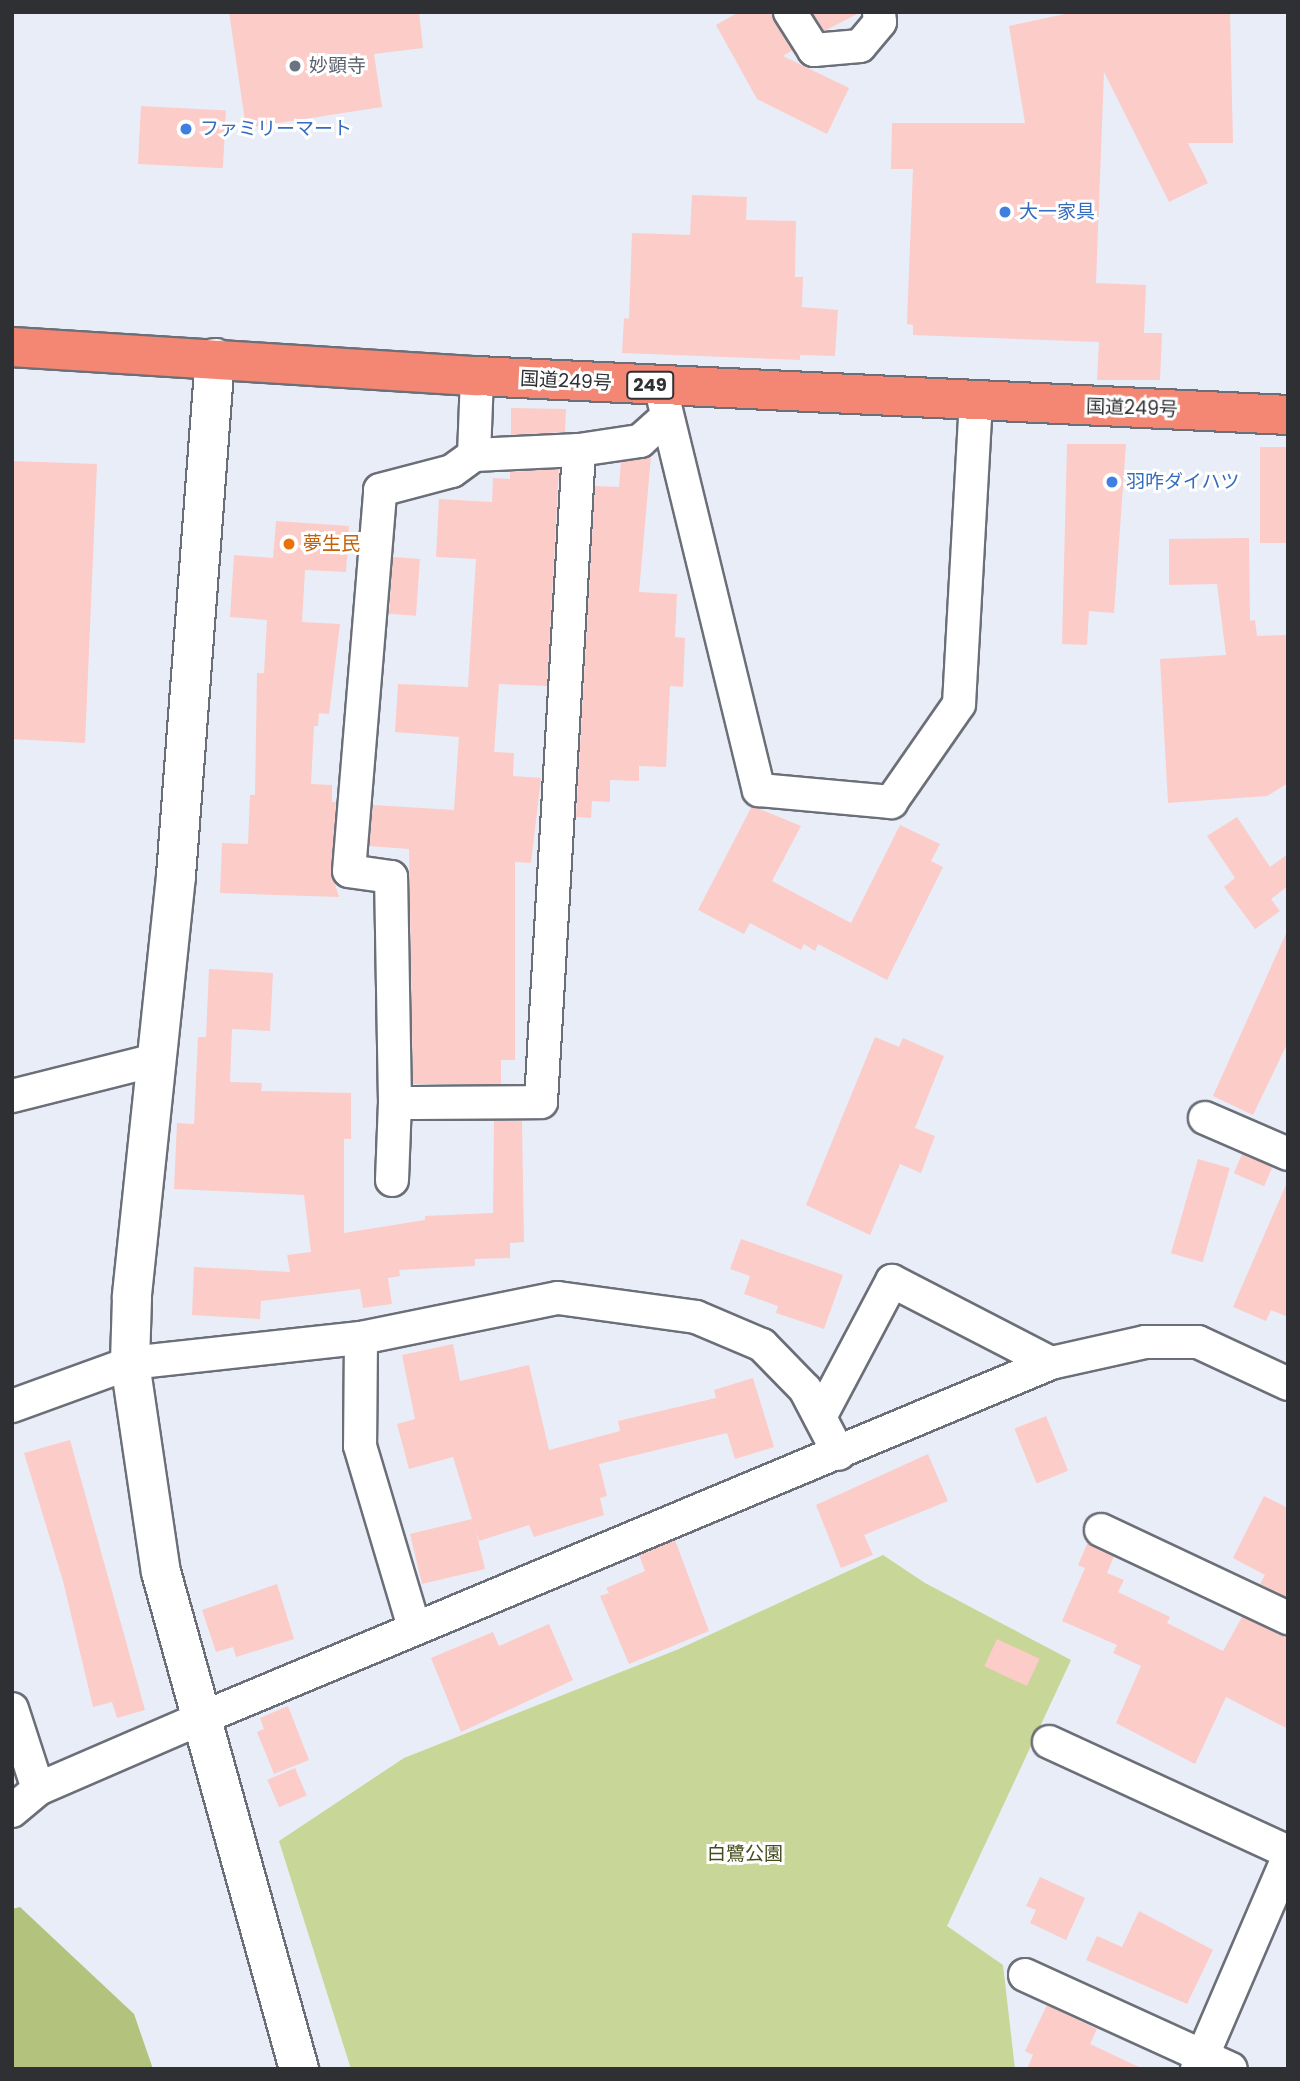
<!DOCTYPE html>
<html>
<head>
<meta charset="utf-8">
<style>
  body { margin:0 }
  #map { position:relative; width:1300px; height:2081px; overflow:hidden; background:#e9edf7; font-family:Poppins,"Noto Sans JP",sans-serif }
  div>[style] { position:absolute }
  .green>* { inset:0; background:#c8d697 }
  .forest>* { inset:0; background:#b3c27d }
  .building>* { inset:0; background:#fcccc9; transform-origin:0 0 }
  .roads { filter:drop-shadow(2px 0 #6b6f77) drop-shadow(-2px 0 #6b6f77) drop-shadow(0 2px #6b6f77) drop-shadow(0 -2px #6b6f77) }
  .street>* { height:32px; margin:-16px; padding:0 16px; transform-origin:16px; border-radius:16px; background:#fff }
  .secondary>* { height:38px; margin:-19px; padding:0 19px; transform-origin:19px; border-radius:19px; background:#fff }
  .highway>* { height:38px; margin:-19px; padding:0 19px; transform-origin:19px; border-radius:19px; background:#f38774 }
  .dots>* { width:19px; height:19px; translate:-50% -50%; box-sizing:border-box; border:4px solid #fff; border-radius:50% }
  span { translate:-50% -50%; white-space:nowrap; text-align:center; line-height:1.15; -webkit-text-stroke:6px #fff; paint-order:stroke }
  .shield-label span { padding:2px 5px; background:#fff; border:2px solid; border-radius:5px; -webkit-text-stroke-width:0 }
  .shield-label { font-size:18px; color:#2f3034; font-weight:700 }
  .worship-label { font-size:19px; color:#5b616d }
  .left { translate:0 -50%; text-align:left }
  .shop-label { font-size:19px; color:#366cbe }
  .street-label { font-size:19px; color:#2f3034 }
  .food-label { font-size:19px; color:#c56008 }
  .park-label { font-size:19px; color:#444d1b }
  .frame { position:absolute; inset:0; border:14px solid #2f3034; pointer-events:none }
</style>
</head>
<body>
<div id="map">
  <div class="green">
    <i style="clip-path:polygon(883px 1555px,925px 1583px,1071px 1660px,947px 1926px,1003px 1965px,1015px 2069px,351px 2069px,279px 1841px,404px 1758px,679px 1649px)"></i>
  </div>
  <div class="forest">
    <i style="clip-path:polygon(20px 1907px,134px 2014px,153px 2069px,12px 2069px,12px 1909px)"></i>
  </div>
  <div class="building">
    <i style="clip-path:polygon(229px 12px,419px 12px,423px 48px,374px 54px,382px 107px,246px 128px)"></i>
    <i style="clip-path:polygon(739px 12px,772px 12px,793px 50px,783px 56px,849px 88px,827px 134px,757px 99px,716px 25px)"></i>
    <i style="clip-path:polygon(812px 12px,861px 12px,824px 31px)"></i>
    <i style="clip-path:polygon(1074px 12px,1230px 12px,1233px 143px,1188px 143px,1208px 183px,1169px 202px,1104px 72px,1096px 283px,1146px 285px,1144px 333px,1162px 333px,1160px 380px,1097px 380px,1099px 342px,913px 335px,913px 325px,907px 324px,913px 169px,891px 169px,892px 123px,1025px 123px,1009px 26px)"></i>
    <i style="left:141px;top:106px;width:85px;height:58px;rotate:3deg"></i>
    <i style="clip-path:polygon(692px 195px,747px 197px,746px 220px,796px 221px,795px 277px,803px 277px,802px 307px,838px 310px,835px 356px,800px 355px,800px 360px,622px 353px,624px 318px,629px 319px,632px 233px,690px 235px)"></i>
    <i style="clip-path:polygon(511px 408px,566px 409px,565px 432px,511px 435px)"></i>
    <i style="clip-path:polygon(1067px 444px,1126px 444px,1114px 613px,1089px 611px,1087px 645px,1062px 644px)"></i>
    <i style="left:1260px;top:447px;width:28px;height:96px"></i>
    <i style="clip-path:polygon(651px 456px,639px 592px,677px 594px,675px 637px,685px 638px,683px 687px,670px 686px,666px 767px,639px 766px,639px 781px,610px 780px,610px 802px,592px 801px,591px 818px,576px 817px,595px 486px,619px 487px,621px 462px)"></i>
    <i style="clip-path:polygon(12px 461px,97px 464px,85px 743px,12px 739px)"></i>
    <i style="clip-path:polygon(559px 469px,547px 686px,499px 684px,494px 752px,514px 753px,513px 776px,541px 778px,531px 863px,515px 862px,515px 1060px,501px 1060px,501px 1084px,413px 1084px,409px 849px,369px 846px,373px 805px,454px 810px,459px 737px,395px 732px,398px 684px,468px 687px,476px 559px,436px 557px,439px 499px,492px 502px,493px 478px,510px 479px,510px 472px)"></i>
    <i style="clip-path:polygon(276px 521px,349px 526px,346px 572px,305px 570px,302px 622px,340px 624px,329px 714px,319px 713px,318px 726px,314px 726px,311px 784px,332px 785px,332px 802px,336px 802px,331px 870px,339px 897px,220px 893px,222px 843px,248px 844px,250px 795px,255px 795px,257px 673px,264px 673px,267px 620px,230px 617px,234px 555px,273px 558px)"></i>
    <i style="clip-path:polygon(1249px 538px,1250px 621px,1255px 620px,1257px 636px,1288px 635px,1288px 783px,1267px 796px,1168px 803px,1160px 659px,1226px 655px,1217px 584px,1169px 585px,1169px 539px)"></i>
    <i style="left:393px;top:557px;width:27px;height:57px;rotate:4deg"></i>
    <i style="clip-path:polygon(752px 806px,801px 826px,772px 881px,851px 923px,900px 825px,940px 844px,931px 861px,943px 867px,887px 980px,818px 944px,815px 951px,804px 944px,801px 950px,750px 923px,744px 934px,698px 910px)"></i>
    <i style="clip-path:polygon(1237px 817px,1270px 867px,1288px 854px,1288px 886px,1271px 899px,1280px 911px,1255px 929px,1224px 887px,1235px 878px,1207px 836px)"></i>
    <i style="clip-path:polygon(1288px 929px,1288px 1042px,1253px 1115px,1213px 1096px)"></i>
    <i style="clip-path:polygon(209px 969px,273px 973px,270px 1031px,232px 1029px,230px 1082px,262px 1083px,261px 1091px,351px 1093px,351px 1139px,344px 1139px,344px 1233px,425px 1220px,425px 1216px,493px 1213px,494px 1121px,522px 1121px,524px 1242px,510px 1243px,510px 1258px,475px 1259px,475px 1266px,399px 1270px,400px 1276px,388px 1278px,392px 1304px,363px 1308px,360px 1289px,261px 1301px,260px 1319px,192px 1315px,194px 1267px,290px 1272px,287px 1255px,311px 1252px,304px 1195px,174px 1189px,177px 1123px,194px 1124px,198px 1037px,206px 1037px)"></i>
    <i style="clip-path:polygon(875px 1037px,899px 1047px,903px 1038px,944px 1056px,915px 1128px,935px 1136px,921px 1173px,900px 1164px,870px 1235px,806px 1205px)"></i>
    <i style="left:1242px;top:1154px;width:33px;height:21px;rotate:23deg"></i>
    <i style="left:1198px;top:1159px;width:33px;height:98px;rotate:16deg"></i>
    <i style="clip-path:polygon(1288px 1180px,1288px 1317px,1271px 1310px,1266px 1321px,1233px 1307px)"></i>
    <i style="clip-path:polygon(741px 1239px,843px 1275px,824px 1329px,776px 1313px,778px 1306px,744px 1294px,750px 1276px,730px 1269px)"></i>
    <i style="clip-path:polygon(453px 1344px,460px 1381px,529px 1365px,549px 1450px,620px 1431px,618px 1421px,716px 1398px,714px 1390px,753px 1378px,774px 1447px,735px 1459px,727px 1433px,599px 1464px,607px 1496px,600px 1498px,604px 1515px,534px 1537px,529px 1525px,479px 1541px,476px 1532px,485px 1569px,422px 1584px,410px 1534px,472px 1519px,453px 1457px,409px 1469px,397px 1424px,415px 1419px,402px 1355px)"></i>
    <i style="left:1046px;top:1416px;width:59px;height:34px;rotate:68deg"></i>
    <i style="clip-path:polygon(70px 1440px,145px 1710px,117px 1718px,112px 1702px,93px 1707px,63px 1581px,24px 1453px)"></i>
    <i style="clip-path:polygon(928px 1454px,948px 1501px,864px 1535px,873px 1555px,841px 1568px,816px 1505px)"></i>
    <i style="clip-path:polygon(1264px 1496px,1288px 1508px,1288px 1598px,1260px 1584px,1265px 1575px,1233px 1558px)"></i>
    <i style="clip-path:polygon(675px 1540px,709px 1631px,629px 1664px,600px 1596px,609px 1593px,606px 1588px,645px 1571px,639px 1555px)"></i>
    <i style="clip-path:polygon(1088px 1542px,1114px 1556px,1107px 1573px,1124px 1580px,1118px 1592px,1170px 1617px,1167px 1623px,1223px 1651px,1242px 1617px,1288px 1636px,1288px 1729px,1226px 1697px,1195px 1764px,1116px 1723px,1141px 1666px,1113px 1653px,1117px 1645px,1062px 1621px,1085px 1568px,1078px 1565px)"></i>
    <i style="clip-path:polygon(277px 1584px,294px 1639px,236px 1657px,233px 1647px,216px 1652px,202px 1610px)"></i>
    <i style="clip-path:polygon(549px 1624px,573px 1680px,461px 1732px,431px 1658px,493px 1632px,499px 1646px)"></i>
    <i style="left:997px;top:1639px;width:47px;height:30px;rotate:25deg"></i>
    <i style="clip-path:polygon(288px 1706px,309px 1760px,274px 1774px,257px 1732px,264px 1729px,260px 1718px)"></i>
    <i style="left:295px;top:1768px;width:30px;height:30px;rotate:67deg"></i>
    <i style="clip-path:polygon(1040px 1877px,1085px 1898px,1066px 1940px,1030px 1923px,1036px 1910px,1026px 1906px)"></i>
    <i style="clip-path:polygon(1139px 1911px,1213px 1950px,1187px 2004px,1086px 1960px,1097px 1936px,1122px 1947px)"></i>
    <i style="clip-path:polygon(1047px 2005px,1097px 2029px,1090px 2044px,1143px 2069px,1027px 2069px,1033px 2055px,1025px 2051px)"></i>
  </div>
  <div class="roads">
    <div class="street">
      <i style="left:790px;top:12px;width:45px;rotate:57.7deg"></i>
      <i style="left:814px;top:50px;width:46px;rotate:-5deg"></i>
      <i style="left:860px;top:46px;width:31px;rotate:-50deg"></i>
      <i style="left:880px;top:22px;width:10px;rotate:-96deg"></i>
      <i style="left:660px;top:385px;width:417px;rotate:76.3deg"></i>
      <i style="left:759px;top:790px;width:133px;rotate:5.2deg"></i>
      <i style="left:891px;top:802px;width:119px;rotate:-55.2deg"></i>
      <i style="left:959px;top:704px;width:303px;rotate:-86.8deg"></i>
      <i style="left:579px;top:450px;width:653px;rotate:93.34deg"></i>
      <i style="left:541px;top:1102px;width:146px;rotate:179.6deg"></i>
      <i style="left:395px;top:1103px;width:226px;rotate:-91deg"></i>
      <i style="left:391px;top:877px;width:42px;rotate:-171.9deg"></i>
      <i style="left:349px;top:871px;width:382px;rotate:-85.3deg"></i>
      <i style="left:380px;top:490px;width:74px;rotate:-14.8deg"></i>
      <i style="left:452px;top:471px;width:27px;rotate:-36deg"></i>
      <i style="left:474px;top:455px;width:105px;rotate:-2.7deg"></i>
      <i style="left:579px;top:450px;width:62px;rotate:-8.4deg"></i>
      <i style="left:640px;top:441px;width:36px;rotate:-42deg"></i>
      <i style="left:474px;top:455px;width:79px;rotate:-87.8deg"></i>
      <i style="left:12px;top:1096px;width:147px;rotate:-14.1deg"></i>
      <i style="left:1205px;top:1118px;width:90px;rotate:23.4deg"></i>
      <i style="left:392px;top:1180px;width:77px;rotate:-87.8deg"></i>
      <i style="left:361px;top:1338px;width:108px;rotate:90.5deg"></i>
      <i style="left:360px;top:1446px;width:189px;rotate:73.4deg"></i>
      <i style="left:12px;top:1406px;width:126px;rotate:-20deg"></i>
      <i style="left:130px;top:1363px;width:232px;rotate:-6.2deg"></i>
      <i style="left:361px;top:1338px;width:201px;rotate:-11.5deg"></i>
      <i style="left:558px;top:1298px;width:139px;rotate:7.8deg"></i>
      <i style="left:696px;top:1317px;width:72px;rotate:23deg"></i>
      <i style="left:762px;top:1345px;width:62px;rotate:45.7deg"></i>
      <i style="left:805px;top:1389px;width:73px;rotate:62.4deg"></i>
      <i style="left:820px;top:1417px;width:154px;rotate:-62.1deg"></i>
      <i style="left:892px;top:1281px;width:179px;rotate:27.3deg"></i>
      <i style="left:1101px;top:1530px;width:207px;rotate:25.2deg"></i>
      <i style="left:12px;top:1709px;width:84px;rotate:72deg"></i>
      <i style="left:1049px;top:1742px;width:263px;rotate:24.7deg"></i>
      <i style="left:12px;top:1811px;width:34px;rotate:-40deg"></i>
      <i style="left:38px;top:1789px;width:179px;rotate:-23.4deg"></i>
      <i style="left:202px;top:1718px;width:920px;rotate:-22.69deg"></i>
      <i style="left:1051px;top:1363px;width:96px;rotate:-12.6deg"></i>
      <i style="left:1145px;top:1342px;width:53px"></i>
      <i style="left:1198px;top:1342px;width:99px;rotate:25deg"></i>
      <i style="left:1025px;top:1975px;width:226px;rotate:24.5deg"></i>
      <i style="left:1197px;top:2069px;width:230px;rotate:-66.7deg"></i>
    </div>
    <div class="secondary">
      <i style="left:215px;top:358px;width:519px;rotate:94.31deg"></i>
      <i style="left:176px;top:876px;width:424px;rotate:96deg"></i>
      <i style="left:132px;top:1298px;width:65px;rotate:91.8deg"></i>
      <i style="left:130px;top:1363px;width:211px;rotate:81.6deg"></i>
      <i style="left:161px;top:1572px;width:516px;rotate:74.48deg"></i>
    </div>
    <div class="highway">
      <i style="left:12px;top:347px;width:466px;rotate:3.6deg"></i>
      <i style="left:477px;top:376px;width:812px;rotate:2.75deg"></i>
    </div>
  </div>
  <div class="dots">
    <i style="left:295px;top:66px;background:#6b7280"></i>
    <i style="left:186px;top:129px;background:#3f7fe0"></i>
    <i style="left:1005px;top:212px;background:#3f7fe0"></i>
    <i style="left:1112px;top:482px;background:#3f7fe0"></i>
    <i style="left:289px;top:544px;background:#e8710a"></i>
  </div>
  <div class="shield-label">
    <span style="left:650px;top:385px">249</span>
  </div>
  <div class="worship-label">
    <span class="left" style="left:309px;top:66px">妙顕寺</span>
  </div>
  <div class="shop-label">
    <span class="left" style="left:200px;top:129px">ファミリーマート</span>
    <span class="left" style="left:1019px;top:212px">大一家具</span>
    <span class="left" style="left:1126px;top:482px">羽咋ダイハツ</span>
  </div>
  <div class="street-label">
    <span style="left:566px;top:381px;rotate:3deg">国道249号</span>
    <span style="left:1132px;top:408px;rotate:2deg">国道249号</span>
  </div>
  <div class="food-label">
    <span class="left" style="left:303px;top:544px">夢生民</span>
  </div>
  <div class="park-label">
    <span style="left:745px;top:1854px">白鷺公園</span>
  </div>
  <div class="frame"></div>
</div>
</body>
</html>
